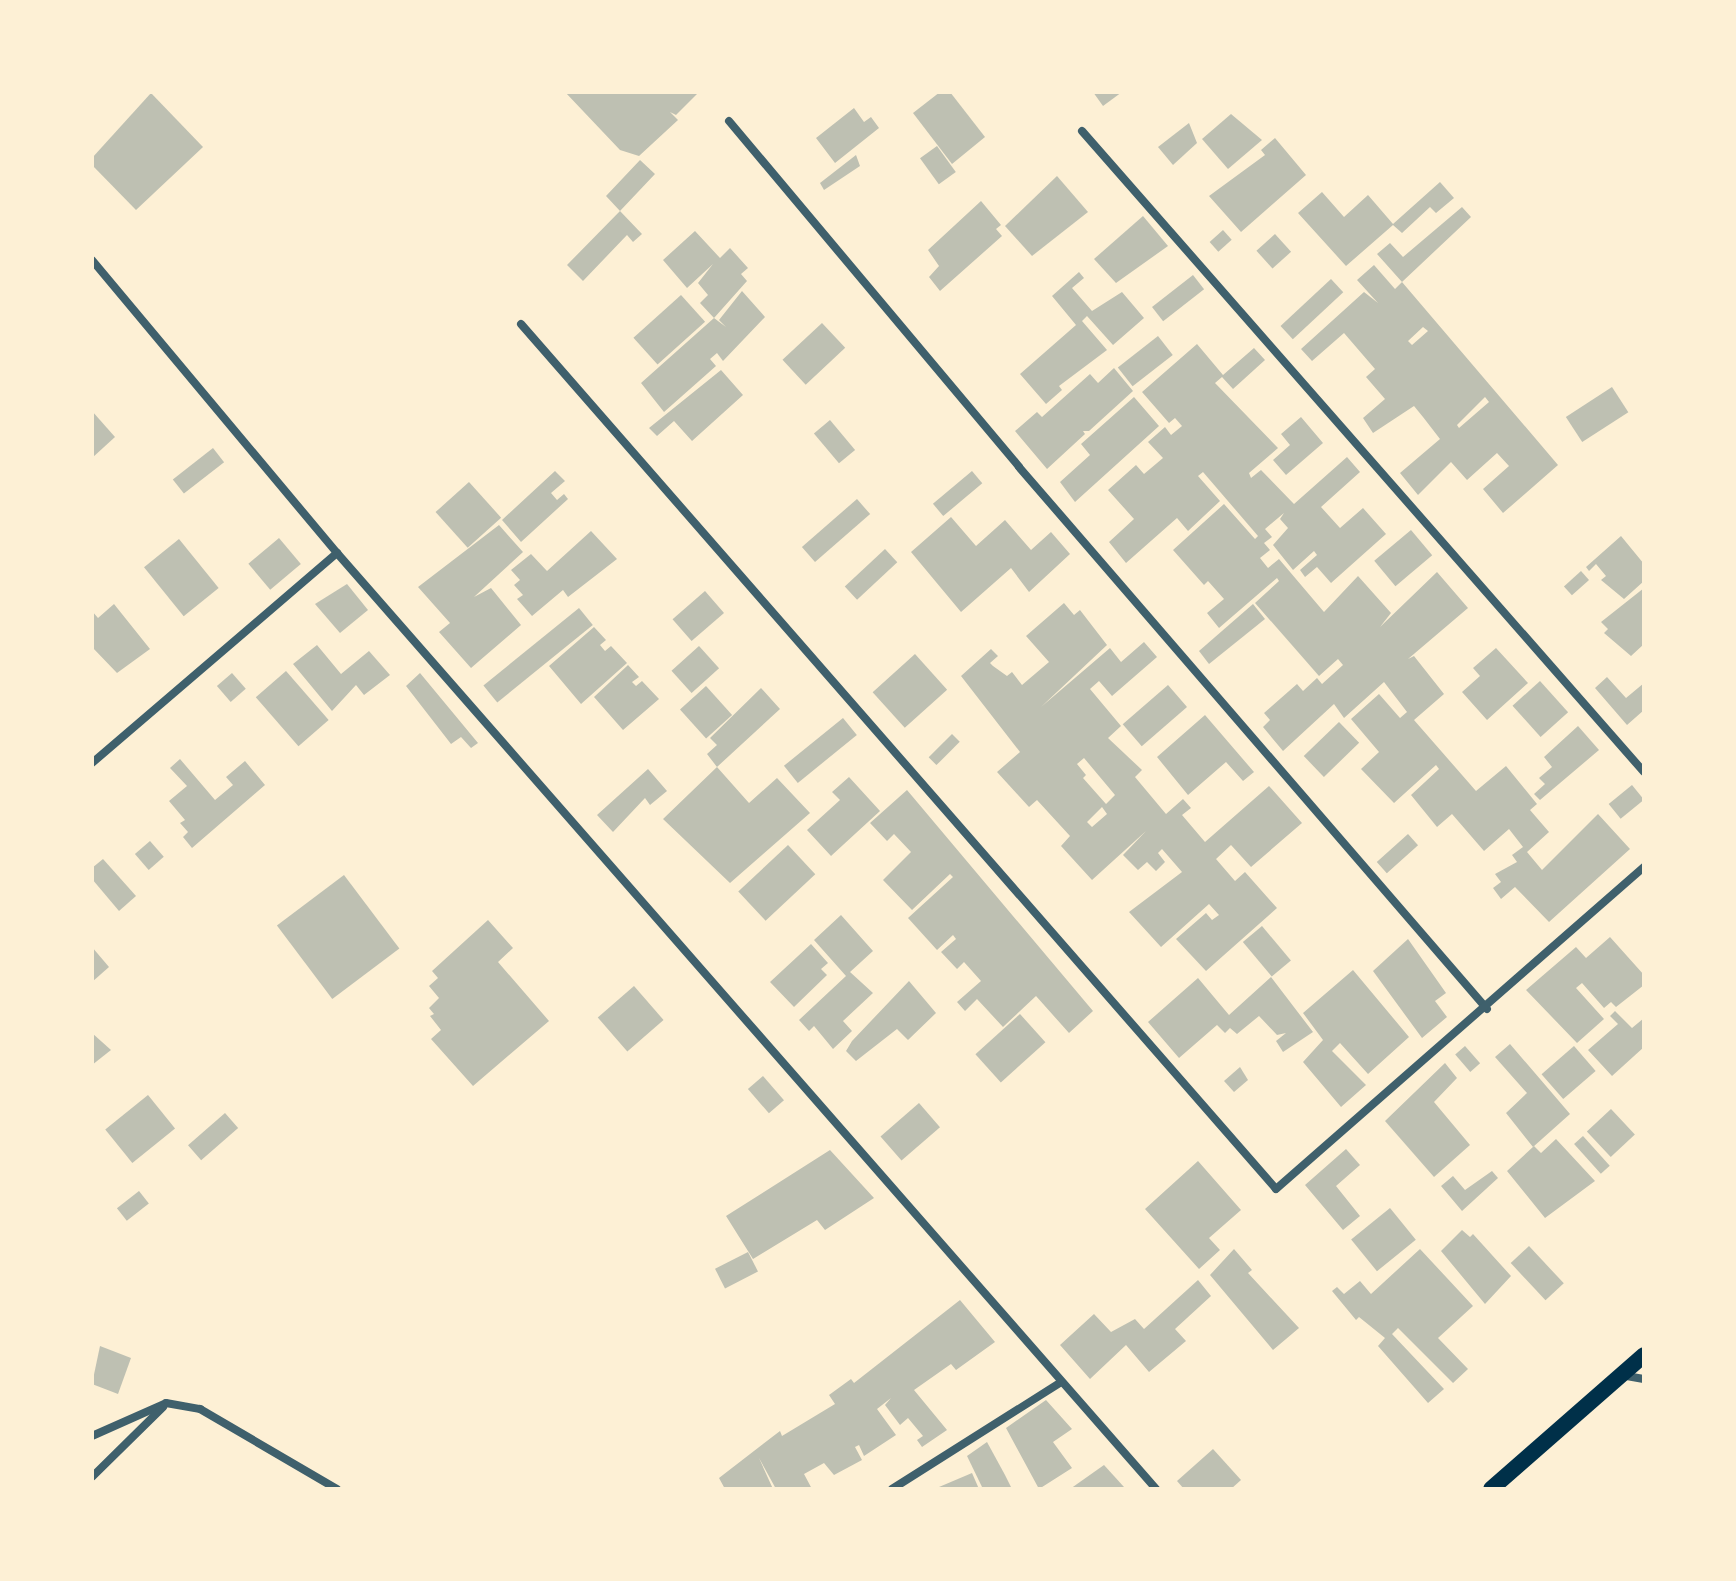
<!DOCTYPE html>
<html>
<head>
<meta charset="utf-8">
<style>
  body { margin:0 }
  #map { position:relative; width:1736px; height:1581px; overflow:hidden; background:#fdf0d5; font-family:Rubik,sans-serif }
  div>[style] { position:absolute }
  .building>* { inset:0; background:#bec0b2; transform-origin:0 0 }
  .minor>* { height:8px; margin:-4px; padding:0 4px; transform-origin:4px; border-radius:4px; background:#3f606c }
  .secondary>* { height:16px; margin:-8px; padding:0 8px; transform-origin:8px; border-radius:8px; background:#003049 }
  span { translate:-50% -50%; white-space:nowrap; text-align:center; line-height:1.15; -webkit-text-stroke:8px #fdf0d5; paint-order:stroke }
  .frame { position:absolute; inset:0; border:94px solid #fdf0d5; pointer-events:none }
</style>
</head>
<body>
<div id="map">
  <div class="building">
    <i style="clip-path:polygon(565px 92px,699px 92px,676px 115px,670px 112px,678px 120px,639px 156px,620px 150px)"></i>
    <i style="clip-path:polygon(940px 92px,950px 92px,985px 137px,952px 164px,913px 113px)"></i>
    <i style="clip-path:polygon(1093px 92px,1122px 92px,1103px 106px)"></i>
    <i style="clip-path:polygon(151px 93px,203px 147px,136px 210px,92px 165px,92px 158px)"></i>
    <i style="clip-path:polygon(854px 108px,864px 122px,871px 117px,879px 128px,835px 163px,816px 138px)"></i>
    <i style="clip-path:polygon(1231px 114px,1262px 140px,1228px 169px,1202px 139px)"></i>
    <i style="clip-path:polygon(1189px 123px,1197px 143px,1173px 165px,1158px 147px)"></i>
    <i style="clip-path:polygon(1275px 138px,1306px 175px,1241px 232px,1209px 196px,1265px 155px,1261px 150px)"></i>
    <i style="left:937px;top:146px;width:32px;height:21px;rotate:54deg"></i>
    <i style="clip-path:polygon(856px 155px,860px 166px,824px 190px,820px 183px)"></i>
    <i style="clip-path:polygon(640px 160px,655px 174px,620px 211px,642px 234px,633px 242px,627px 235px,583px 281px,567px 265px,620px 211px,606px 196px)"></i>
    <i style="clip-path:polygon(1057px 176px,1088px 212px,1032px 256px,1005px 226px)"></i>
    <i style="clip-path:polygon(1440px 182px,1454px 198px,1436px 213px,1430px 207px,1402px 233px,1393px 225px,1346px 266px,1298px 213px,1322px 192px,1344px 217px,1368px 195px,1393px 224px)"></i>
    <i style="clip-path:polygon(981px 201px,1001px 225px,996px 229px,1002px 236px,940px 291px,929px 277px,939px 266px,928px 250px)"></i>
    <i style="clip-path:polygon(evenodd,1462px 207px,1471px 217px,1402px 282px,1558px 465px,1503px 513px,1483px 489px,1509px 466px,1497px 453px,1467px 480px,1451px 462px,1418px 495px,1400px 473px,1440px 439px,1423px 417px,1414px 406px,1373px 433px,1363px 418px,1385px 399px,1366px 377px,1375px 369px,1344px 333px,1312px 361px,1301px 349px,1364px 292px,1378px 303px,1357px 280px,1374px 265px,1395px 289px,1402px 282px,1377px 254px,1390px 243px,1403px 257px,1462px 207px,1423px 327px,1428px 331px,1412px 345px,1408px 341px,1423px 327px,1462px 207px,1485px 397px,1489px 402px,1459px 428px,1457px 425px,1485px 397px)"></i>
    <i style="clip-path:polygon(1143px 216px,1168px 246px,1116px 283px,1094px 259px)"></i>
    <i style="left:1223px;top:230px;width:13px;height:18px;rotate:48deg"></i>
    <i style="clip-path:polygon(695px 231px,720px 258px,730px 248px,748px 268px,741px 274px,747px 281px,714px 318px,700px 303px,708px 295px,698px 283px,713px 264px,687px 288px,663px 260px)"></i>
    <i style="left:1275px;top:234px;width:24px;height:25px;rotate:48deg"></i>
    <i style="clip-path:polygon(1079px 272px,1084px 278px,1072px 288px,1092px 311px,1122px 292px,1144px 318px,1113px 345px,1087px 316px,1082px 321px,1107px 350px,1059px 386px,1062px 390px,1046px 404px,1020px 374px,1076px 325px,1052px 296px)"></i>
    <i style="left:1193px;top:275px;width:18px;height:52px;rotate:52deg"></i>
    <i style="left:1331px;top:279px;width:18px;height:69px;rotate:47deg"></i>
    <i style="clip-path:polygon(742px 291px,765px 317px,723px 361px,717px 353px,710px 359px,716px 366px,664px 412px,641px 383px,714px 318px,726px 327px,719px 320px)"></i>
    <i style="left:681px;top:295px;width:36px;height:64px;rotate:48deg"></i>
    <i style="left:822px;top:323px;width:34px;height:54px;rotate:47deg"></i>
    <i style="left:1158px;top:336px;width:24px;height:51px;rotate:52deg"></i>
    <i style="clip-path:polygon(1197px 344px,1223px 375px,1254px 348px,1265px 360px,1233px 389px,1222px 377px,1215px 383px,1278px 448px,1249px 473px,1251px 478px,1261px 470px,1294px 504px,1347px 457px,1360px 472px,1321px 507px,1340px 528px,1363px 508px,1386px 534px,1331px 583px,1317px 567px,1305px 577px,1300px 570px,1317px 555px,1314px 551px,1293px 570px,1273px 545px,1288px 528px,1280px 519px,1284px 513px,1265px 529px,1272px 537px,1264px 543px,1270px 550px,1260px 558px,1268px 568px,1279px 559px,1324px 612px,1358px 576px,1391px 613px,1380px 627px,1437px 572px,1468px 608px,1408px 659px,1414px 656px,1444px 694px,1414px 720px,1476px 791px,1506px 766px,1537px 804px,1530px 810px,1549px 832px,1527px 852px,1542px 870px,1598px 814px,1630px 849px,1549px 922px,1515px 887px,1501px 899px,1493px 888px,1501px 882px,1495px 874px,1517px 862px,1512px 855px,1523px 847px,1509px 829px,1484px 851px,1452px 814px,1437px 827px,1411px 795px,1439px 769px,1436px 765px,1394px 803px,1361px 769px,1379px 752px,1351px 719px,1379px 694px,1400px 718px,1407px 712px,1384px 682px,1344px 718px,1334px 704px,1283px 751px,1263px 727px,1270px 720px,1264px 713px,1297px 684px,1303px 691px,1317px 678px,1322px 684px,1343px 665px,1338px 659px,1319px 676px,1255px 603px,1279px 581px,1277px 578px,1219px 628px,1207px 613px,1224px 599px,1208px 581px,1204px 585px,1173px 550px,1224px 504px,1255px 539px,1258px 536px,1203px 472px,1198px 476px,1220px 501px,1188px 531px,1177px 518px,1126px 563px,1109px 542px,1134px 519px,1108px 490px,1136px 465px,1144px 474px,1163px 458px,1148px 442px,1165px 427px,1171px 435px,1182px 426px,1175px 418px,1169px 423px,1142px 392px)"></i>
    <i style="clip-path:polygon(1114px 368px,1133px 391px,1089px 431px,1083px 431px,1085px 434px,1047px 469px,1015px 431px,1037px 412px,1042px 417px,1090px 374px,1098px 383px)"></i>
    <i style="clip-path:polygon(721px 370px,743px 395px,692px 441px,674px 421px,657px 436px,649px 428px)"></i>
    <i style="left:1612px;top:387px;width:30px;height:55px;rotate:57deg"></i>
    <i style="clip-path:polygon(1134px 397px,1159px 426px,1075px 502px,1060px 482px,1090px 455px,1081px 444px)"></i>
    <i style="clip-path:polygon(92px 411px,115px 437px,92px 458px)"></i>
    <i style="clip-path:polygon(1301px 417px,1323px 443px,1286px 475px,1273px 460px,1290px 445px,1281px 434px)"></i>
    <i style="left:830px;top:420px;width:39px;height:21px;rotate:50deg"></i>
    <i style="left:213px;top:448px;width:18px;height:51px;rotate:52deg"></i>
    <i style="clip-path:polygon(555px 471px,565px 481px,551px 493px,557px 500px,564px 494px,568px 499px,521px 542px,502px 520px)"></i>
    <i style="left:972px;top:471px;width:16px;height:51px;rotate:50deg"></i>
    <i style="left:469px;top:482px;width:48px;height:45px;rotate:48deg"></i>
    <i style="left:857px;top:499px;width:20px;height:73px;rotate:49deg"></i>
    <i style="clip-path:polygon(951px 517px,976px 546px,1005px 520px,1031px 550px,1051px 532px,1070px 554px,1029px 592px,1011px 568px,961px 612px,911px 552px)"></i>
    <i style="clip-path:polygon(499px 525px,523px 552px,474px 597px,491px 588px,521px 625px,471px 668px,439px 632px,450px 623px,418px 587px)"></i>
    <i style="left:1411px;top:530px;width:33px;height:48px;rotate:50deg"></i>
    <i style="clip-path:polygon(591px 531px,617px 559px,568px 597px,563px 590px,532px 616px,517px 599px,523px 595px,514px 585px,520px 580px,511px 570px,531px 554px,547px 571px)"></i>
    <i style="clip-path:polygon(1621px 536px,1644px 564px,1644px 581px,1624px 599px,1601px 580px,1606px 576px,1596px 564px,1589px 571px,1586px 567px)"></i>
    <i style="left:279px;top:538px;width:34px;height:40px;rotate:50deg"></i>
    <i style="left:179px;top:539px;width:63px;height:45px;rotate:51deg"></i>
    <i style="left:885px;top:549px;width:18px;height:55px;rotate:47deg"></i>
    <i style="left:1581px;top:571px;width:12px;height:23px;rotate:48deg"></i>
    <i style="clip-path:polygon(347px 584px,368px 610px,340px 633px,315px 604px)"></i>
    <i style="clip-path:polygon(1644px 588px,1644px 644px,1631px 656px,1604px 633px,1608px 629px,1601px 622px)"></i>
    <i style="left:705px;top:591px;width:29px;height:43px;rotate:49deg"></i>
    <i style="clip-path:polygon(evenodd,1064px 603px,1074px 615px,1080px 610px,1107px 645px,1041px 707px,1110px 648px,1121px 662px,1144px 642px,1157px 657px,1112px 696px,1099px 681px,1090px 689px,1121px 726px,1108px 738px,1142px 770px,1135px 777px,1166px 814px,1183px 799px,1191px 808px,1182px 815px,1205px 842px,1269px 786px,1302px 823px,1251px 867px,1231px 845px,1216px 859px,1235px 881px,1245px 872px,1277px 908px,1206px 971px,1176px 939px,1206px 913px,1212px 920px,1219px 915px,1209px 904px,1161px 947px,1129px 912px,1182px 872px,1162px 849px,1158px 853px,1165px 862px,1156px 871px,1147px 862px,1138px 870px,1123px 855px,1146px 831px,1092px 880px,1061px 846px,1070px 836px,1037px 800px,1029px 807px,997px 772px,1020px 752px,961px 676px,991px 649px,998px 656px,990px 663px,993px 666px,1007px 676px,1012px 672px,1022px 685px,1049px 662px,1026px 636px,1064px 603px,1084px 758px,1115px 795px,1106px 804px,1083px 778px,1086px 775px,1077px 764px,1084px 758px,1064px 603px,1102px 807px,1107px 814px,1092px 827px,1087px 822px,1102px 807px)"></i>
    <i style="clip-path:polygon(114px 604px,150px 649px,117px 673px,92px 647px,92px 611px,98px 618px)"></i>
    <i style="clip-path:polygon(1253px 604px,1265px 619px,1209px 664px,1199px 651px)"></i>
    <i style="left:579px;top:608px;width:22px;height:123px;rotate:51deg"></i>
    <i style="clip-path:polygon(594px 627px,606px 640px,600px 645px,605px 651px,611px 646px,627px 663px,581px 704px,549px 666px)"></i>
    <i style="clip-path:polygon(317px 645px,341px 674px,369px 651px,390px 675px,364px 695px,356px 685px,332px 711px,293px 664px)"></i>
    <i style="left:699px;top:646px;width:30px;height:37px;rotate:48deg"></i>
    <i style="clip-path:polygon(1496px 648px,1528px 683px,1487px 720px,1462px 692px,1480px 676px,1473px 668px)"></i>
    <i style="left:915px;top:654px;width:48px;height:57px;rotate:48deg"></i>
    <i style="clip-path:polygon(628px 665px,639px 677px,632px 682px,636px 686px,642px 681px,659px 699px,623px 730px,594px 697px)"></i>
    <i style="left:286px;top:671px;width:65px;height:40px;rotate:49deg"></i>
    <i style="left:232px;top:673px;width:21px;height:20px;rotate:49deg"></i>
    <i style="clip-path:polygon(420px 673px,478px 743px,471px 748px,461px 737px,451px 744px,406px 686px)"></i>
    <i style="clip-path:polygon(1607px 677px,1626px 698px,1644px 683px,1644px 710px,1627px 725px,1595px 688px)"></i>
    <i style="left:1540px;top:681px;width:42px;height:37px;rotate:48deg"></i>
    <i style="left:1168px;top:685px;width:29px;height:60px;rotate:49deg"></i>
    <i style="left:706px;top:686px;width:39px;height:35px;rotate:48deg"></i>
    <i style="clip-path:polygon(761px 688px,780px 709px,717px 767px,707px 754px,717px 745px,710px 738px)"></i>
    <i style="clip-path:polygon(1205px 715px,1254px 772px,1243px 781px,1226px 762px,1188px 795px,1157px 757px)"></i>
    <i style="left:843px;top:718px;width:22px;height:76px;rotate:51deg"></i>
    <i style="left:1339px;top:722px;width:29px;height:49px;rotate:46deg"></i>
    <i style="clip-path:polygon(1578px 726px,1599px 750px,1540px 800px,1534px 794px,1545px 784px,1539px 778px,1552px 767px,1544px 757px)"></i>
    <i style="left:952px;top:734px;width:11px;height:33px;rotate:45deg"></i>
    <i style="clip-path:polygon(180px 759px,215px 800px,233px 785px,226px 777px,245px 761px,265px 785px,192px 848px,183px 837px,188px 832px,180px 823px,185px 820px,169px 801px,187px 786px,170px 768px)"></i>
    <i style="clip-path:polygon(717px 767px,749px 803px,777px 778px,810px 813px,730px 883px,663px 819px)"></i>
    <i style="clip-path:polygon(648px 769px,667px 791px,650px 805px,645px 798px,613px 832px,597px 815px)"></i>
    <i style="clip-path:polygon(849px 777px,880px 811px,831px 856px,807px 830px,840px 800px,832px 792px)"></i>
    <i style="left:1632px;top:785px;width:19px;height:30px;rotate:51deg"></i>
    <i style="clip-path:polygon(907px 790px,1093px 1011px,1069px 1033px,1036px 996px,1003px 1027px,977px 999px,965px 1011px,957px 1002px,981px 981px,964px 962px,957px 969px,941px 952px,956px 939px,953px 935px,937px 950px,908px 918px,953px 877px,950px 874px,912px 910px,883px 880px,911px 852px,894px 834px,887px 841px,870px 823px)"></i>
    <i style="left:1408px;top:834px;width:15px;height:42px;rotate:48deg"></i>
    <i style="left:150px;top:841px;width:21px;height:20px;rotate:49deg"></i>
    <i style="left:788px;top:845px;width:40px;height:68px;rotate:47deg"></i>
    <i style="clip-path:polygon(103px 859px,136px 896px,119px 911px,92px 879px,92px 868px)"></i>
    <i style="left:344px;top:875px;width:92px;height:84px;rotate:53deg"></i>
    <i style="clip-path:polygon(841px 915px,873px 951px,850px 972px,873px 993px,843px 1021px,852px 1031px,833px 1049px,814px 1026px,809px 1031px,799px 1020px,846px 976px,814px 940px)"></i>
    <i style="clip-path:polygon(488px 920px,513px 948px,498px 962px,549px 1021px,473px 1086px,431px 1039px,441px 1030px,430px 1016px,434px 1014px,429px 1008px,439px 998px,429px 986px,438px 978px,432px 971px)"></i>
    <i style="left:1262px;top:926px;width:45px;height:25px;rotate:50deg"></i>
    <i style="clip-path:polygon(1610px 937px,1644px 975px,1644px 985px,1616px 1007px,1611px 1002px,1604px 1008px,1582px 983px,1576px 988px,1604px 1019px,1577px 1043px,1526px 990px,1576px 947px,1586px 958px)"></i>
    <i style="clip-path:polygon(1408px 939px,1446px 993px,1435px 1001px,1447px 1017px,1422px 1038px,1373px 971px)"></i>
    <i style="clip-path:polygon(811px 944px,828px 963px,821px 969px,827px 975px,794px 1007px,770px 982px)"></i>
    <i style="clip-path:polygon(92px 947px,109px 967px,92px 982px)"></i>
    <i style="clip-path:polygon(1353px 970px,1409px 1037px,1368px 1074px,1340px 1043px,1332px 1051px,1366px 1085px,1341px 1107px,1303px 1062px,1323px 1040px,1303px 1013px)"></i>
    <i style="clip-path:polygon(1271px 977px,1313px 1032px,1283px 1052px,1276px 1041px,1286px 1033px,1277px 1035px,1259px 1016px,1237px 1034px,1230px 1028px,1225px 1033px,1217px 1025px,1179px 1058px,1148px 1022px,1198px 978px,1229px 1015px)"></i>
    <i style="clip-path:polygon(909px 981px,936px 1013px,908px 1040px,897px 1029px,856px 1061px,846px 1051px,852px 1041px)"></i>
    <i style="left:634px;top:986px;width:45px;height:48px;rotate:49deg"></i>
    <i style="clip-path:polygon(1615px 1011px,1632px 1028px,1644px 1018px,1644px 1047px,1612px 1076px,1588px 1050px,1618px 1024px,1610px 1016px)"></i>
    <i style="left:1020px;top:1014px;width:38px;height:60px;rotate:48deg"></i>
    <i style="clip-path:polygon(92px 1033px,111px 1050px,92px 1065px)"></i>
    <i style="clip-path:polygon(1510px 1044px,1570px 1114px,1533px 1147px,1506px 1113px,1527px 1093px,1495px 1057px)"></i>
    <i style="left:1465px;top:1046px;width:23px;height:13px;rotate:49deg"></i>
    <i style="left:1574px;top:1046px;width:33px;height:43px;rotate:49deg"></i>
    <i style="clip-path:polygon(1445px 1063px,1457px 1078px,1434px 1102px,1470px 1145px,1434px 1177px,1385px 1121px)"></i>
    <i style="clip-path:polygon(1240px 1067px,1248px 1080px,1234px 1092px,1224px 1081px)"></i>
    <i style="left:763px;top:1076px;width:32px;height:20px;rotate:49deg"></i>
    <i style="left:148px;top:1095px;width:43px;height:55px;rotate:51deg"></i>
    <i style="left:919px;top:1103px;width:32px;height:51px;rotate:49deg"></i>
    <i style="left:1611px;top:1109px;width:35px;height:33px;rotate:47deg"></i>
    <i style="left:225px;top:1113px;width:20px;height:49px;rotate:49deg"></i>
    <i style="left:1583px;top:1136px;width:40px;height:12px;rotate:48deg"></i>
    <i style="clip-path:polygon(1556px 1139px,1595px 1181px,1545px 1218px,1507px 1171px,1534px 1146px,1541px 1153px)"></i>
    <i style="clip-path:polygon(1346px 1149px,1360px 1165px,1336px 1186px,1360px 1216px,1343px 1230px,1305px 1185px)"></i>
    <i style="clip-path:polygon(830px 1150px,874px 1198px,825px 1230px,817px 1220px,753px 1259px,726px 1216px)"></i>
    <i style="clip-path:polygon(1198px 1161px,1241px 1210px,1209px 1238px,1220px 1250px,1199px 1269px,1145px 1209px)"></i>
    <i style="clip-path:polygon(1492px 1171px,1498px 1178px,1462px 1211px,1441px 1186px,1453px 1176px,1465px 1190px)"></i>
    <i style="left:139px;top:1191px;width:16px;height:28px;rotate:52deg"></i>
    <i style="left:1390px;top:1208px;width:41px;height:50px;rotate:51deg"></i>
    <i style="clip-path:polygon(1462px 1230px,1470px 1237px,1473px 1234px,1511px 1276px,1485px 1304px,1441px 1251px)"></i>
    <i style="left:1529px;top:1246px;width:51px;height:25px;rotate:47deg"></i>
    <i style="clip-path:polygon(1234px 1249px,1252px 1270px,1248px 1273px,1299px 1328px,1273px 1350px,1210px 1275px)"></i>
    <i style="clip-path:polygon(1420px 1249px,1473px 1306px,1438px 1338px,1468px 1369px,1453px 1383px,1398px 1328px,1392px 1334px,1444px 1389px,1428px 1403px,1378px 1346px,1385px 1338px,1359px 1317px,1356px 1320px,1332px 1291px,1337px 1287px,1344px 1294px,1360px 1281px,1371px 1294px)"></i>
    <i style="left:748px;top:1252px;width:22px;height:37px;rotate:63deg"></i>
    <i style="clip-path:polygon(1198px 1280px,1211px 1296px,1175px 1329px,1186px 1341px,1149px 1372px,1126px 1345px,1090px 1379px,1060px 1345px,1094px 1314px,1111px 1332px,1135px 1319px,1144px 1329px)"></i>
    <i style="clip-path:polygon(960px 1300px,995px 1342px,956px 1370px,951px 1364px,914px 1390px,947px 1430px,922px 1447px,917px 1440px,923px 1436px,908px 1418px,900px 1425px,885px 1405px,891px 1398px,877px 1409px,896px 1435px,864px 1456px,859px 1445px,855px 1447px,862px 1460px,834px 1475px,824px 1463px,804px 1474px,812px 1489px,776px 1489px,759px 1458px,773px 1489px,725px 1489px,719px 1478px,780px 1431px,782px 1436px,835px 1404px,829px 1395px,851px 1379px,854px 1383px)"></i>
    <i style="clip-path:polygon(100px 1346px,131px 1358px,118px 1394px,92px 1384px)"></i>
    <i style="clip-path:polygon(1046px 1400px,1072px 1429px,1053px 1442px,1072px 1468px,1039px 1489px,1006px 1428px)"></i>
    <i style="clip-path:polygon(987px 1442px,1005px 1475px,1012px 1489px,983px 1489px,967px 1456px)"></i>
    <i style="clip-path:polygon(1213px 1449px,1241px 1480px,1231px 1489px,1184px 1489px,1177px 1481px)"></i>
    <i style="clip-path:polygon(1104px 1465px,1124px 1487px,1070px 1489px)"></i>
    <i style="clip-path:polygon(972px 1473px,979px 1489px,940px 1489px,939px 1487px)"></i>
  </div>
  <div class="minor">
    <i style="left:729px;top:121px;width:451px;rotate:50deg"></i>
    <i style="left:1019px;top:467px;width:716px;rotate:49.19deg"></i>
    <i style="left:1082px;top:131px;width:852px;rotate:48.76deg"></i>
    <i style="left:92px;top:260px;width:382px;rotate:50.1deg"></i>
    <i style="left:337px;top:553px;width:1244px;rotate:48.81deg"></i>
    <i style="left:521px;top:324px;width:1148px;rotate:48.88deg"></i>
    <i style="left:1276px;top:1189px;width:489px;rotate:-41.2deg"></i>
    <i style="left:92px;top:763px;width:323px;rotate:-40.6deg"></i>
    <i style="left:1621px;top:1375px;width:23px;rotate:10deg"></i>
    <i style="left:92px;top:1436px;width:81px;rotate:-24deg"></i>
    <i style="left:166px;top:1403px;width:35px;rotate:10deg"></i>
    <i style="left:200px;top:1409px;width:159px;rotate:30.3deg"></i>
    <i style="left:92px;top:1477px;width:100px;rotate:-44.6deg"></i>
    <i style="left:892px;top:1489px;width:200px;rotate:-32.3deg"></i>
  </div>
  <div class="secondary">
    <i style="left:1491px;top:1489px;width:203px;rotate:-41.2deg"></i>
  </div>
  <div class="frame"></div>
</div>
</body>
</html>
